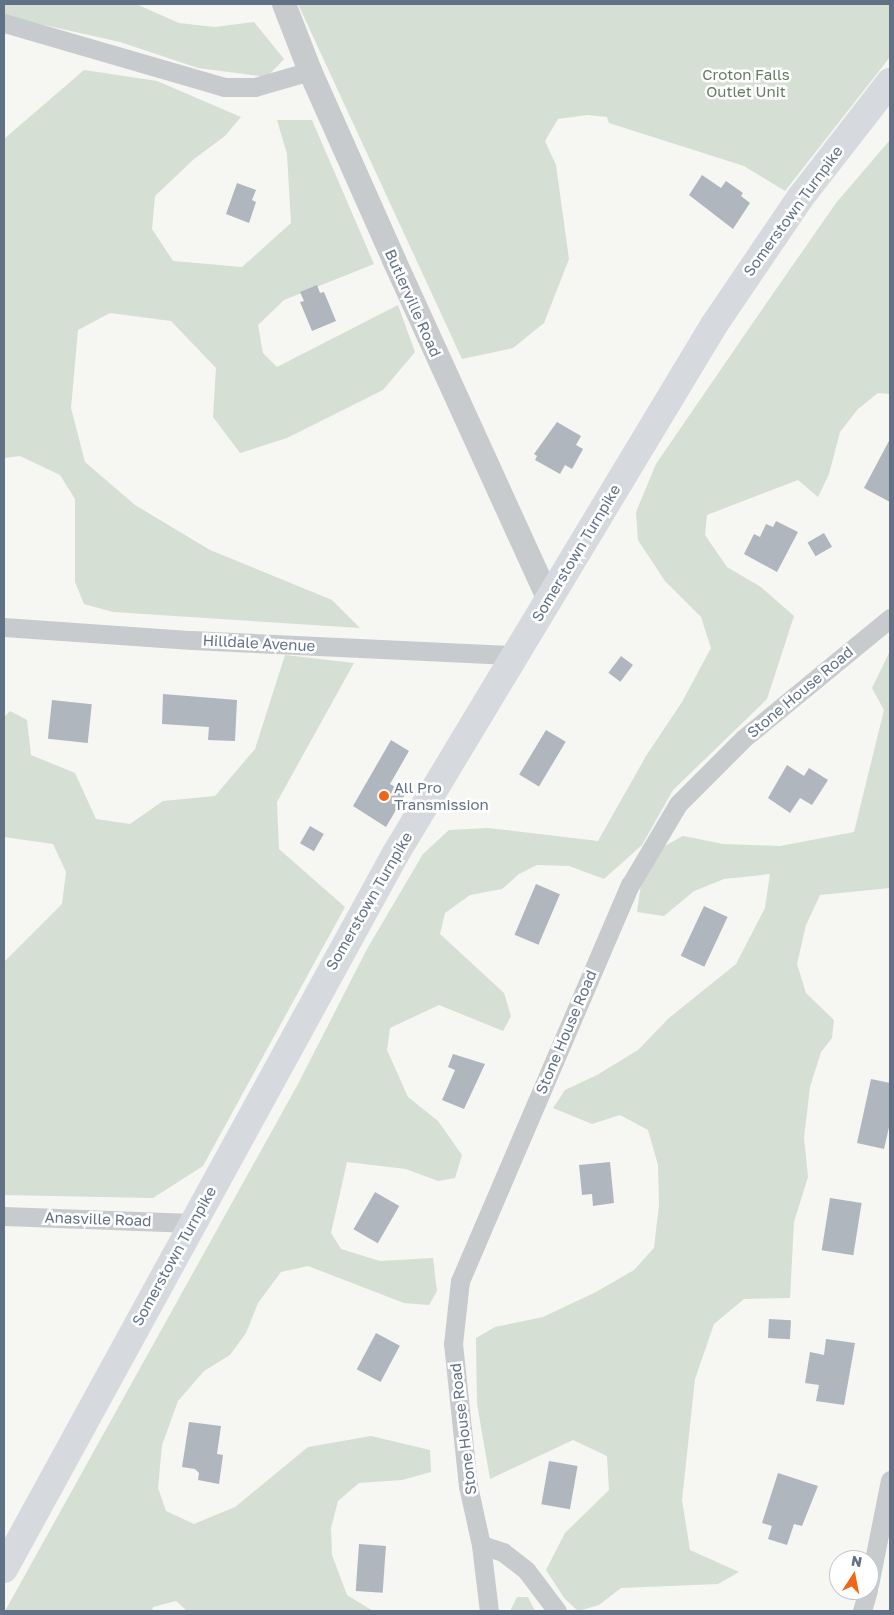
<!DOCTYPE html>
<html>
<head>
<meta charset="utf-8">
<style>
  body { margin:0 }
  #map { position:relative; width:894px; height:1615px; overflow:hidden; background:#f6f6f2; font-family:"Golos Text",sans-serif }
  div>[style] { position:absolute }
  .green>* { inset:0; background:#d6dfd3 }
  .building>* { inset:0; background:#afb6bd; transform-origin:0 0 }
  .minor>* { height:19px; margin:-9.5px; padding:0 9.5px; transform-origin:9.5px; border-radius:9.5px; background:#c8cbce }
  .tertiary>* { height:24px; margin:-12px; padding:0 12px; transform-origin:12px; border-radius:12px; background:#c8cbce }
  .primary>* { height:28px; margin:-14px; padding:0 14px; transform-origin:14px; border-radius:14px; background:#d6dadf }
  .dots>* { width:14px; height:14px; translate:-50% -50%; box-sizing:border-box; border:2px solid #fff; border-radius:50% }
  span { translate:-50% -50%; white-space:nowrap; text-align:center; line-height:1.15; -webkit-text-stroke:5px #fff; paint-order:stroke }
  .park-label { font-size:15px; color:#647d62 }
  .street-label { font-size:15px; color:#627286 }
  .poi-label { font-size:15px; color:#627286 }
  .left { translate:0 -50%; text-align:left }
  .frame { position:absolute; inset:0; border:5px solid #627286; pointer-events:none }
  .north { position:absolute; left:829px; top:1550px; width:50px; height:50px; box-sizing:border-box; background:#fff; border:1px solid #c0c7cf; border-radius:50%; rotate:11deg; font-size:14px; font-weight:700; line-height:20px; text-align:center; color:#627286 }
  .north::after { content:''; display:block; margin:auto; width:18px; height:22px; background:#f26517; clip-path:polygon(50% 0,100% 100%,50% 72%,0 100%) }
</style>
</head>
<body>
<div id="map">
  <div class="green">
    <i style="clip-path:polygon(4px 4px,136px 4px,179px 23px,214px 27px,254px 22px,284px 59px,267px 77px,198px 68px,120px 42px,4px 16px)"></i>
    <i style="clip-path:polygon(298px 4px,890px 4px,890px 57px,785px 191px,744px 166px,609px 123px,607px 117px,587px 115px,558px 119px,545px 141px,556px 165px,569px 259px,544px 323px,513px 348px,462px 359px)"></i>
    <i style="clip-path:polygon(84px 70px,157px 81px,241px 117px,225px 136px,194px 159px,155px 196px,152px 229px,173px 261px,242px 267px,291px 223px,287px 154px,277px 120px,312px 120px,374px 264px,284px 300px,258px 325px,263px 353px,277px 367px,398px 305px,415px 352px,383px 390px,287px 438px,240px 453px,213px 417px,216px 368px,171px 321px,110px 313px,78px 330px,71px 408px,85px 462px,135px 505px,210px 550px,332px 600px,360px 628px,113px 612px,84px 604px,75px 582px,75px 499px,60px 475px,20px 456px,4px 458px,4px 139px)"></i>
    <i style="clip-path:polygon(890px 140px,890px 394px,878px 393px,858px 409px,840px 432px,829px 474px,818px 497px,798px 480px,707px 515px,705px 535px,727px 567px,761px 587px,794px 616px,767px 699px,673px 790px,642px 845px,604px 879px,569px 866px,537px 865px,519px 874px,502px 889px,470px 895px,445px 913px,440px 934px,504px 993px,511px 1016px,503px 1031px,439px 1005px,390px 1028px,387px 1050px,408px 1097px,438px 1121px,462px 1155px,455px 1178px,438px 1181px,406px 1169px,347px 1162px,331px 1233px,341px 1249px,380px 1261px,433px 1258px,437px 1291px,429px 1305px,404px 1303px,308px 1266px,281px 1272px,258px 1303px,246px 1333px,230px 1355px,204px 1371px,178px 1401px,162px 1445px,158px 1488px,166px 1511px,194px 1524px,235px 1507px,308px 1447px,371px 1436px,430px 1450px,431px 1472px,402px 1480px,359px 1483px,338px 1501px,331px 1528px,332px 1555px,347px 1595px,373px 1611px,187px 1611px,176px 1601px,153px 1607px,152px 1611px,5px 1611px,298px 1084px,367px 949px,423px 854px,449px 830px,488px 828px,598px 841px,646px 756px,682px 702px,711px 648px,701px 617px,665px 581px,638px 540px,636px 512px,656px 464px,752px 324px,836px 203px)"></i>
    <i style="clip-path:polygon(890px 651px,890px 888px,820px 895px,806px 925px,797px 964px,806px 993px,834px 1020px,832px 1038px,821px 1052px,810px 1087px,804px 1138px,808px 1177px,794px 1222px,790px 1298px,744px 1299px,714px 1324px,695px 1379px,682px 1500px,690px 1550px,739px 1572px,718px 1584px,621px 1588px,599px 1605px,578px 1611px,565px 1599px,546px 1570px,565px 1533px,609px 1490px,607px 1456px,573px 1440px,490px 1479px,477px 1404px,476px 1338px,495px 1327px,543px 1317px,596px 1292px,634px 1270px,654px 1248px,659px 1205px,658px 1165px,648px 1130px,620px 1115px,592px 1124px,553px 1108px,565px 1090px,597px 1075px,638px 1050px,669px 1018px,736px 964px,765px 908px,770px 874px,724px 879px,694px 891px,664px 916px,637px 912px,641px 884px,661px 848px,683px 836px,723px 844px,780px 846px,854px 832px,884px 710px,872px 688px)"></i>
    <i style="clip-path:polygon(285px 655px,354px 663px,277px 802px,279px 849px,345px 907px,203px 1166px,153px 1198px,4px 1195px,4px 962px,62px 904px,66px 872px,53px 844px,4px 837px,4px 717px,10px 711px,27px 720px,31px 755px,75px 773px,96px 819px,130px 824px,163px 801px,215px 796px,255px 749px)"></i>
    <i style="clip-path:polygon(517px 1597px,528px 1597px,535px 1611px,510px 1611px)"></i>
  </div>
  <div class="building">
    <i style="clip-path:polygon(702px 175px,721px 188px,726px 181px,743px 193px,741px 196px,750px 203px,733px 229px,689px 195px)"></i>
    <i style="clip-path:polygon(237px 183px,256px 190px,252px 200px,256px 202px,249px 223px,226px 214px)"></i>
    <i style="clip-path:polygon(317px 285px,320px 293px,324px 292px,336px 321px,312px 331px,300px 302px,304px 301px,300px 292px)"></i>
    <i style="clip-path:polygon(557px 422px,581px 436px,576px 445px,583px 449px,572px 469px,565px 465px,560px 474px,535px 460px,537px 456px,534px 454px)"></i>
    <i style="clip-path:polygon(890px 439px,890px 502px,864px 488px)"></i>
    <i style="clip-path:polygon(776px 521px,798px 532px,777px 572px,744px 554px,754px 534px,760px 537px,766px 524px,773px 527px)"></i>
    <i style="left:824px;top:533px;width:16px;height:19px;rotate:60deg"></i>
    <i style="left:621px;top:656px;width:15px;height:21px;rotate:37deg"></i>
    <i style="clip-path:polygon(163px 694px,237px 700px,235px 741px,208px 740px,209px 727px,162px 724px)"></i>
    <i style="left:52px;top:700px;width:40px;height:39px;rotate:6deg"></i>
    <i style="left:546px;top:730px;width:23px;height:52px;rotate:31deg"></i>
    <i style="clip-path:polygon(391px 740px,409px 751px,390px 784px,406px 793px,386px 827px,353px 806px)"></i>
    <i style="clip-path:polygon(787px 765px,804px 776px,809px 768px,828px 780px,812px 805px,800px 798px,790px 813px,768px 798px)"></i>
    <i style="left:310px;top:826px;width:16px;height:20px;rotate:30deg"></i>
    <i style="left:536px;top:884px;width:26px;height:55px;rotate:23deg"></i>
    <i style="left:704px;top:906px;width:26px;height:55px;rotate:25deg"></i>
    <i style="clip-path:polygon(453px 1054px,485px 1064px,464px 1109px,442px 1100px,455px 1070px,448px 1067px)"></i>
    <i style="clip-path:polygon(871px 1079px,890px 1083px,890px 1123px,884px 1149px,857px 1143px)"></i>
    <i style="clip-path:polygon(610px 1162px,614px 1203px,593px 1206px,592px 1194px,582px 1195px,579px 1165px)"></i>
    <i style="left:375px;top:1192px;width:28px;height:43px;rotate:30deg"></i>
    <i style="left:830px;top:1198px;width:32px;height:53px;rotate:9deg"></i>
    <i style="left:769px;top:1319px;width:22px;height:19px;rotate:3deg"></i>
    <i style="left:376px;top:1333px;width:27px;height:41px;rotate:28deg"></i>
    <i style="clip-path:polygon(826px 1339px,855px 1343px,844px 1405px,816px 1401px,819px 1385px,805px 1383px,810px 1352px,824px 1355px)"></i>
    <i style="clip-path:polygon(189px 1422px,221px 1426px,217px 1454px,223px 1455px,219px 1484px,198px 1480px,199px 1473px,195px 1469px,182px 1467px)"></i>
    <i style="left:549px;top:1461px;width:29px;height:44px;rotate:10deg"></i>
    <i style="clip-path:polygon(778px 1473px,818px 1486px,802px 1526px,794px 1524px,787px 1545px,768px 1539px,772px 1526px,762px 1523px)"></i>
    <i style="left:359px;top:1544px;width:27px;height:47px;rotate:4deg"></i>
  </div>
  <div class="minor">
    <i style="left:4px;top:23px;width:229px;rotate:16.2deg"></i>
    <i style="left:224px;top:87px;width:31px"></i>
    <i style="left:255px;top:87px;width:57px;rotate:-16.2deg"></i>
    <i style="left:4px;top:627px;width:188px;rotate:4deg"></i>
    <i style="left:192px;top:640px;width:323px;rotate:2.7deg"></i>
    <i style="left:4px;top:1216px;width:188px;rotate:2.1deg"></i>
    <i style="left:481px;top:1545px;width:66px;rotate:83.1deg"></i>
    <i style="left:869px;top:1585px;width:107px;rotate:-78.7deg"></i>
    <i style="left:557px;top:1611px;width:51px;rotate:-127.1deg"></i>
    <i style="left:526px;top:1570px;width:29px;rotate:-142deg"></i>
    <i style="left:503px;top:1552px;width:23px;rotate:-162deg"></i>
    <i style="left:481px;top:1545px;width:60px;rotate:-102.4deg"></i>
    <i style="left:468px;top:1486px;width:143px;rotate:-96deg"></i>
    <i style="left:453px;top:1344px;width:63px;rotate:-83.7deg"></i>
    <i style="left:460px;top:1281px;width:431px;rotate:-66.8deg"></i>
    <i style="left:630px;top:885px;width:94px;rotate:-59.3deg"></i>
    <i style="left:678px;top:804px;width:93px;rotate:-45deg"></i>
    <i style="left:744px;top:738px;width:189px;rotate:-39.4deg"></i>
    <i style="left:862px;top:1611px;width:22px;rotate:-74deg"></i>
  </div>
  <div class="tertiary">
    <i style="left:284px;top:4px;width:72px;rotate:68.8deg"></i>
    <i style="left:310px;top:71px;width:207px;rotate:66deg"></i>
    <i style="left:394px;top:260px;width:371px;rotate:65.5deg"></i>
  </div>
  <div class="primary">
    <i style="left:4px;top:1569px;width:816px;rotate:-61.3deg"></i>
    <i style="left:396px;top:853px;width:616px;rotate:-58.94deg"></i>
    <i style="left:714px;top:325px;width:153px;rotate:-55.9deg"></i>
    <i style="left:800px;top:198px;width:147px;rotate:-52.2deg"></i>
  </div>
  <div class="dots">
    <i style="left:384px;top:796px;background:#f26517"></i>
  </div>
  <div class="park-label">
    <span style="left:746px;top:83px">Croton Falls<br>Outlet Unit</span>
  </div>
  <div class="street-label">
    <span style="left:793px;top:211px;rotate:-54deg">Somerstown Turnpike</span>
    <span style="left:413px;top:303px;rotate:66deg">Butlerville Road</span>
    <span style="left:576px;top:553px;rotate:-59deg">Somerstown Turnpike</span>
    <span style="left:259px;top:643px;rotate:3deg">Hilldale Avenue</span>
    <span style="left:800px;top:692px;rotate:-40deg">Stone House Road</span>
    <span style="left:369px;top:901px;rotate:-60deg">Somerstown Turnpike</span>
    <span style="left:566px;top:1032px;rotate:-67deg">Stone House Road</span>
    <span style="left:98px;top:1219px;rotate:2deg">Anasville Road</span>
    <span style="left:174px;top:1256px;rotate:-61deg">Somerstown Turnpike</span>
    <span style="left:463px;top:1429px;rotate:-97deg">Stone House Road</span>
  </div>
  <div class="poi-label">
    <span class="left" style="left:394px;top:796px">All Pro<br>Transmission</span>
  </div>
  <div class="frame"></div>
  <div class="north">N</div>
</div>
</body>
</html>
